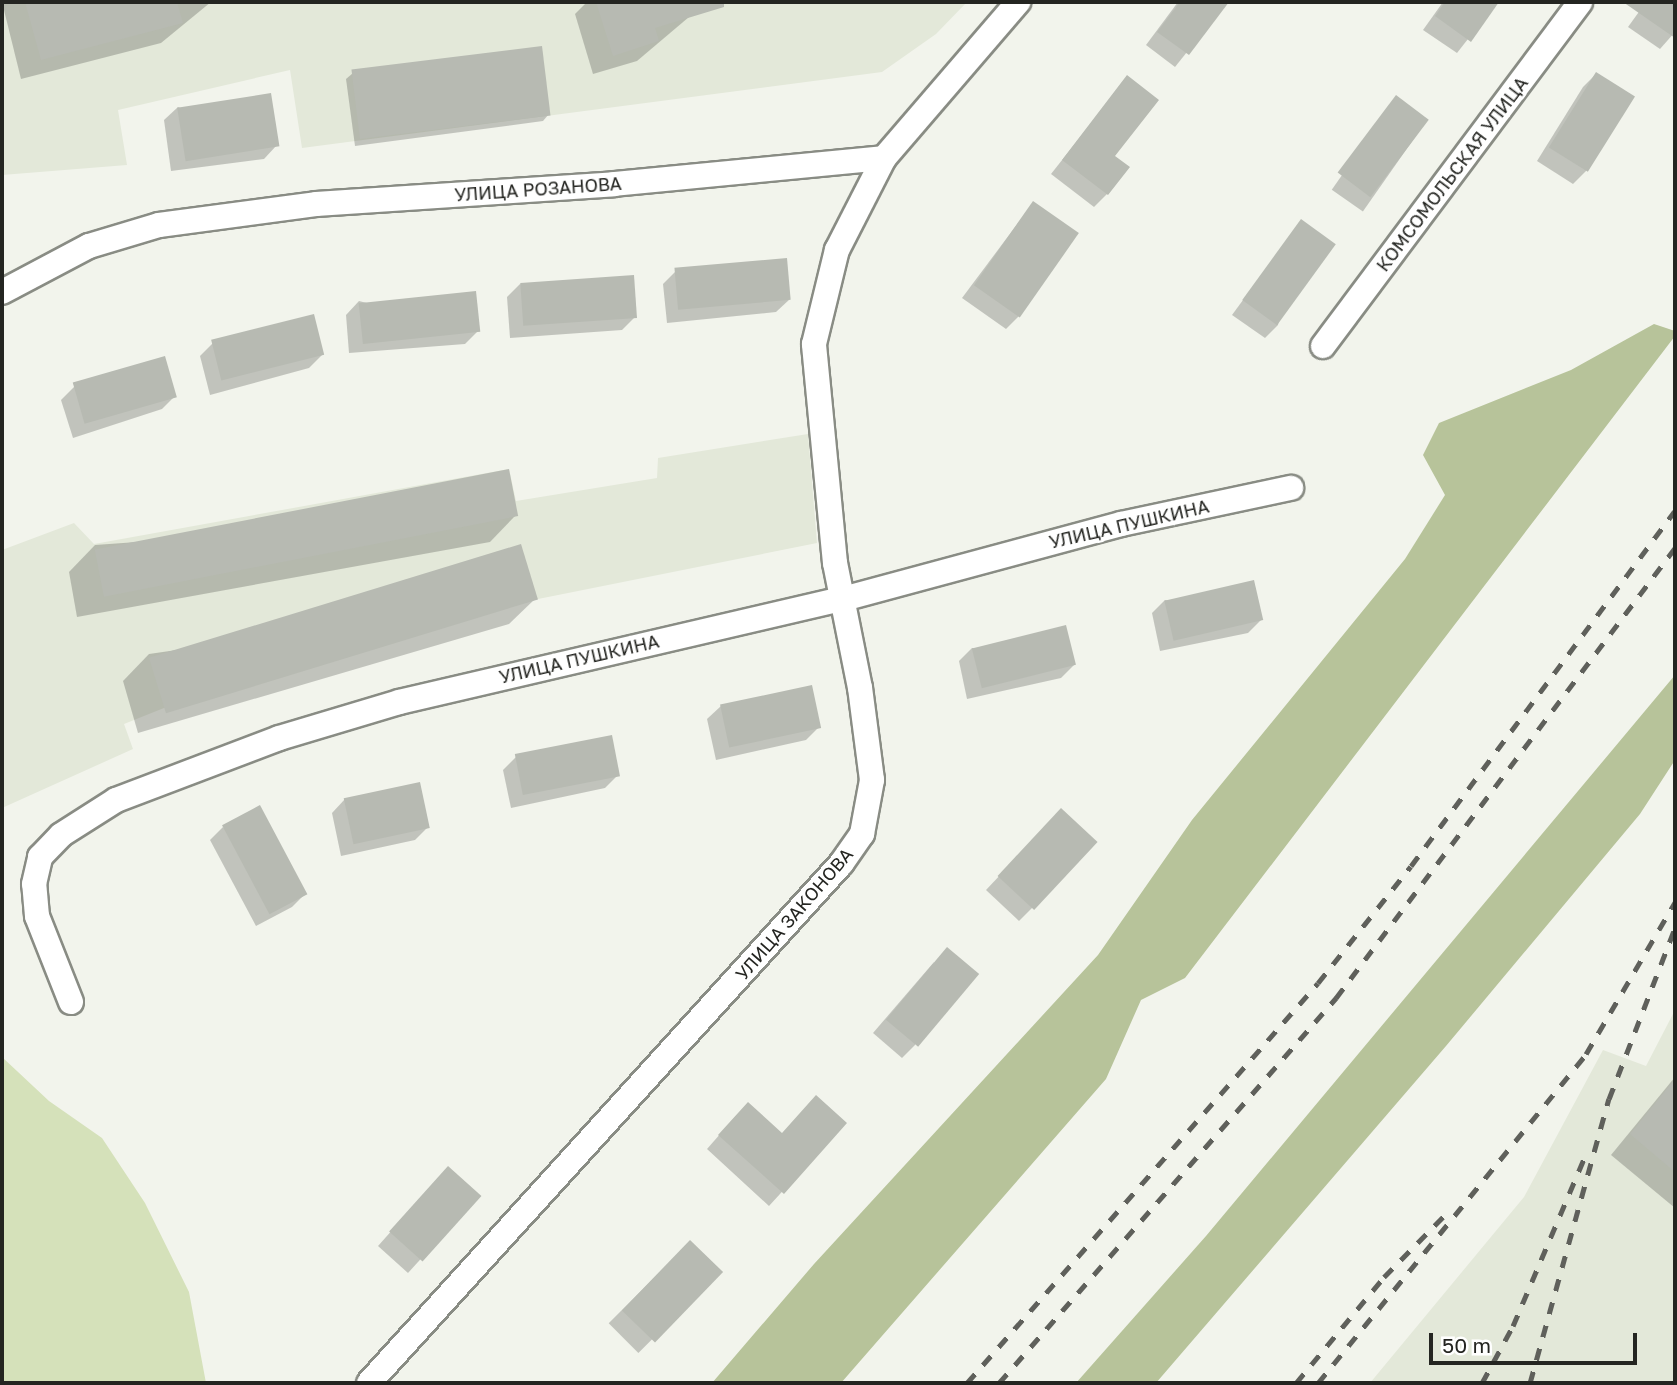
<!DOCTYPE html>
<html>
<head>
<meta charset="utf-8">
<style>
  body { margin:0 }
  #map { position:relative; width:1677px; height:1385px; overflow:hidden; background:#f2f4ec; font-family:"Golos Text",sans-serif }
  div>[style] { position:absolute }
  .built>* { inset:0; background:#e3e8d9 }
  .green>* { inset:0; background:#d5e1ba }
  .forest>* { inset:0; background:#b7c39a }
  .shadow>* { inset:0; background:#0003; transform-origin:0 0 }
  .building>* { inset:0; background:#b7bab2; transform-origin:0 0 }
  .roads { filter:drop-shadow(2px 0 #898c84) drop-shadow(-2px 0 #898c84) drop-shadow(0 2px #898c84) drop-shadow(0 -2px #898c84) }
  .street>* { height:24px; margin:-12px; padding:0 12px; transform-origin:12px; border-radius:12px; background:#fff }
  .rail>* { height:5px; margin-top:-2.5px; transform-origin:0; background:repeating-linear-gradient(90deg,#5f605b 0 12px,transparent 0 24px) }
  span { translate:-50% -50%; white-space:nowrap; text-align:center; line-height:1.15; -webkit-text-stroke:5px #fff; paint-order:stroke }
  .street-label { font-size:18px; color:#242521 }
  .frame { position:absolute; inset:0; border:4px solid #242521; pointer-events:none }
  .scale { position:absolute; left:1429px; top:1333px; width:208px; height:32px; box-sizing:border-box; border:4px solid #242521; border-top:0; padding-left:9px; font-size:21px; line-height:24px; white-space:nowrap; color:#242521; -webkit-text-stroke:5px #fff; paint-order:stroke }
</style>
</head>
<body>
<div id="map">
  <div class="built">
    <i style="clip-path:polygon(2px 2px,967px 2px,936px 34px,882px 72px,302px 148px,290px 70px,118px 110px,127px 165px,2px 175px)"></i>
    <i style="clip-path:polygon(808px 434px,817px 543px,538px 599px,164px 708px,124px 724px,133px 749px,2px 808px,2px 550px,74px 523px,94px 544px,509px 469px,516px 501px,657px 478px,658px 458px)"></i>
    <i style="clip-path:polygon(1675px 1010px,1675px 1383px,1370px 1383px,1524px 1197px,1603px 1050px,1646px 1066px)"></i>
  </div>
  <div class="green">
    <i style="clip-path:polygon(2px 1057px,49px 1101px,102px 1138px,145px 1203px,189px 1292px,206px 1383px,2px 1383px)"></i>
  </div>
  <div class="forest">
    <i style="clip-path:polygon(1654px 324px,1675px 331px,1675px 336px,1185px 978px,1141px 1000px,1106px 1079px,841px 1383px,712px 1383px,814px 1264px,1098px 955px,1192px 820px,1405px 559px,1445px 495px,1423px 455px,1439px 423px,1571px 370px)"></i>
    <i style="clip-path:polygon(1675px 675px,1675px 760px,1640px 814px,1446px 1046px,1156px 1383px,1076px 1383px,1206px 1236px)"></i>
  </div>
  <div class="shadow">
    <i style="clip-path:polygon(2px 2px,211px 2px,161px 43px,21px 79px)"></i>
    <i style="clip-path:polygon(587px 2px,684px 2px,689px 17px,637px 61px,593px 74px,575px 14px)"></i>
    <i style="clip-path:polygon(1178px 2px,1227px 2px,1175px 67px,1146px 45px)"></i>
    <i style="clip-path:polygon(1443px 2px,1497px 2px,1457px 53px,1423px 30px)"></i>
    <i style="clip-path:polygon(1646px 2px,1675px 2px,1675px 32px,1660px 49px,1628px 27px)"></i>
    <i style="clip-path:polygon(353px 73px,549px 114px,543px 121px,355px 146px,346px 79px)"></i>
    <i style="clip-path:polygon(1596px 74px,1586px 171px,1573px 184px,1537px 161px,1583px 87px)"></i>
    <i style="clip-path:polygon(1127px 78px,1107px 194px,1094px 207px,1051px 174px)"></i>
    <i style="left:1396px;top:98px;width:38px;height:112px;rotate:35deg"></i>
    <i style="clip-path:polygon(178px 107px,277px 145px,264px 159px,171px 171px,164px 120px)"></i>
    <i style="clip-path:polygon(1033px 203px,1019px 316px,1006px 329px,962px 298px)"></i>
    <i style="clip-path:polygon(1301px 221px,1278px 325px,1265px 338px,1232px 315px)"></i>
    <i style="clip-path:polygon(676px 271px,790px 299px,776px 312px,667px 323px,663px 284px)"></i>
    <i style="clip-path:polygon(520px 284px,635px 317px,622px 330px,510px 338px,507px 297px)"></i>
    <i style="clip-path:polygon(359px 301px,478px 331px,465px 344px,349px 353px,346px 315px)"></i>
    <i style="clip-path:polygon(213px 343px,322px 355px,309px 368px,210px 395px,200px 356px)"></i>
    <i style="clip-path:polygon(74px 387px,175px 396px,162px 409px,73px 438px,61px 400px)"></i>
    <i style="clip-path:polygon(516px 515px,490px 542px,77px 617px,69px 572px,95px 545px)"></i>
    <i style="clip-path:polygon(536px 598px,509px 624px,138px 733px,123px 681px,149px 654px)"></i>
    <i style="clip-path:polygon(1165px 600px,1261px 620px,1248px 633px,1160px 651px,1152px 613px)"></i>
    <i style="clip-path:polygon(972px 648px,1074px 665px,1061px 678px,967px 699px,959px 661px)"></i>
    <i style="clip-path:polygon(721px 706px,819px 727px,806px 740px,716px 760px,707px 719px)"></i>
    <i style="clip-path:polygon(516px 757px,618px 775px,605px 788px,511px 808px,503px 770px)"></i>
    <i style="clip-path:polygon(345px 799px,428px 827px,415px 840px,341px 856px,332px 813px)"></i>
    <i style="clip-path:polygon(1049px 823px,1032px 908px,1019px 921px,986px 890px)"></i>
    <i style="clip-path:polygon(223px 827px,305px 894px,292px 907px,256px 926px,210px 840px)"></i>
    <i style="clip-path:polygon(934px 962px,915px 1045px,902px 1058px,873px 1033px)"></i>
    <i style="clip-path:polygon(1675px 1077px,1675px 1208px,1611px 1155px)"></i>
    <i style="clip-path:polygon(735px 1117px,781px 1134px,845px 1123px,769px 1206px,707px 1149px)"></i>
    <i style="clip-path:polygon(435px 1182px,478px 1196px,408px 1273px,378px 1246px)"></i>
    <i style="left:690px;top:1242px;width:42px;height:115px;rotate:45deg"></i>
  </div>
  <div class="building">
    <i style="clip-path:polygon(25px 2px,177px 2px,183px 23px,41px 60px)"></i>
    <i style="clip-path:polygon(596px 2px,724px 2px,724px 7px,655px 28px,659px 41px,613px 56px)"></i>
    <i style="clip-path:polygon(1180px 2px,1229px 2px,1189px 55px,1157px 32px)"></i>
    <i style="clip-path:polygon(1445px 2px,1499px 2px,1471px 42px,1435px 16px)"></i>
    <i style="clip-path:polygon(1623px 2px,1675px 2px,1675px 38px)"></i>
    <i style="left:542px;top:46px;width:70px;height:192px;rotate:83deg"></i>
    <i style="left:1596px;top:72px;width:46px;height:89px;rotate:32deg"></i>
    <i style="clip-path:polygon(1127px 75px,1159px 100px,1115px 156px,1130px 167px,1108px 195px,1062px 160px)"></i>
    <i style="left:271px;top:93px;width:54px;height:95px;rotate:81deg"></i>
    <i style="left:1396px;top:95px;width:41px;height:97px;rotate:37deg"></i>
    <i style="left:1033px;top:201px;width:56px;height:103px;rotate:35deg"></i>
    <i style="left:1301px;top:219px;width:43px;height:100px;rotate:36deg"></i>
    <i style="left:787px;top:258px;width:42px;height:113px;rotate:85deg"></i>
    <i style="left:634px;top:275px;width:43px;height:114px;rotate:86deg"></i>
    <i style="left:476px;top:291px;width:41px;height:118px;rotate:84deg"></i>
    <i style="left:314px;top:314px;width:42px;height:106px;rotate:76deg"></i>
    <i style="left:165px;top:356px;width:43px;height:96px;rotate:74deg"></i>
    <i style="left:509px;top:469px;width:48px;height:422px;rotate:79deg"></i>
    <i style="left:521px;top:544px;width:58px;height:389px;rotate:73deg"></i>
    <i style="left:1254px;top:580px;width:41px;height:92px;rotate:77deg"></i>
    <i style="left:1066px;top:625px;width:41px;height:97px;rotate:76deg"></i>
    <i style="left:812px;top:685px;width:44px;height:94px;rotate:78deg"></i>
    <i style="left:612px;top:735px;width:42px;height:99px;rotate:79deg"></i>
    <i style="left:420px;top:782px;width:47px;height:78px;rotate:78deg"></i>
    <i style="left:260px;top:805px;width:101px;height:43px;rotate:62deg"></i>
    <i style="left:1061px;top:808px;width:50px;height:93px;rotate:43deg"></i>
    <i style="left:947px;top:947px;width:42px;height:95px;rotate:40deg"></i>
    <i style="clip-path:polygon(1675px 1079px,1675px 1172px,1630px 1134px)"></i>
    <i style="clip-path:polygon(816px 1095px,847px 1123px,784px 1194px,718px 1135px,748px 1102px,782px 1133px)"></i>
    <i style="left:448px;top:1166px;width:45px;height:88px;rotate:42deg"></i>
    <i style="left:690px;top:1240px;width:46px;height:98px;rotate:44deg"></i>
  </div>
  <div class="roads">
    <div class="street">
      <i style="left:2px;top:292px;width:98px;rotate:-27.9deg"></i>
      <i style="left:89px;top:246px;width:73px;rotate:-16.7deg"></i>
      <i style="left:159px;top:225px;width:158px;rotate:-7.6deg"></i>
      <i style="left:316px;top:204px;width:299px;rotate:-3.8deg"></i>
      <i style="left:614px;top:184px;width:271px;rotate:-5.5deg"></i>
      <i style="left:884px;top:158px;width:206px;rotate:-49.3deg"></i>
      <i style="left:1323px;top:346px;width:429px;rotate:-53.2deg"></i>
      <i style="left:71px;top:1002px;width:92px;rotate:-111.6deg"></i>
      <i style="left:37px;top:916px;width:32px;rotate:-95deg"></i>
      <i style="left:34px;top:884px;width:28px;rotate:-77deg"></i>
      <i style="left:40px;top:857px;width:30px;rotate:-46deg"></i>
      <i style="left:61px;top:835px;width:65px;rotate:-32.5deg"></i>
      <i style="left:116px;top:800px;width:174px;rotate:-20.8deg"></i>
      <i style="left:279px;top:738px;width:125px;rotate:-16.7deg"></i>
      <i style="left:399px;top:702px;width:456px;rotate:-13.1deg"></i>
      <i style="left:843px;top:599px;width:288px;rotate:-15.1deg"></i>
      <i style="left:1121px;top:524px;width:174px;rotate:-12deg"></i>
      <i style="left:369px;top:1383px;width:702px;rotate:-47.72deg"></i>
      <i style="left:841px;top:864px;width:37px;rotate:-55deg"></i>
      <i style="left:862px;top:834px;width:55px;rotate:-79.5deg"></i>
      <i style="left:872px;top:780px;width:93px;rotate:-97.4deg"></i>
      <i style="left:860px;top:688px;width:127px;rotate:-101.3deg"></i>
      <i style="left:835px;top:563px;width:220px;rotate:-95.5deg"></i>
      <i style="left:814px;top:344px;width:97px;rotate:-76.3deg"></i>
      <i style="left:837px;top:250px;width:103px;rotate:-62.9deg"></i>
    </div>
  </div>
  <div class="rail">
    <i style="left:967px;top:1383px;width:532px;rotate:-48.73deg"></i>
    <i style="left:1318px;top:983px;width:149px;rotate:-51.5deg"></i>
    <i style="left:1411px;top:866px;width:442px;rotate:-53.4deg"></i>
    <i style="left:999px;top:1383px;width:512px;rotate:-48.8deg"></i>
    <i style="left:1336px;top:998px;width:563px;rotate:-53.01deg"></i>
    <i style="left:1296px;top:1383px;width:138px;rotate:-50.3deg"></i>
    <i style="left:1384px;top:1277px;width:90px;rotate:-45.5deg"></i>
    <i style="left:1318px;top:1383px;width:424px;rotate:-50.8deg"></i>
    <i style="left:1586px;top:1054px;width:176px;rotate:-59.6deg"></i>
    <i style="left:1482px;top:1383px;width:65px;rotate:-61.5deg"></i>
    <i style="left:1513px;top:1326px;width:185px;rotate:-67deg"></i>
    <i style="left:1530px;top:1383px;width:295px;rotate:-74.5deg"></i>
    <i style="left:1609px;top:1099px;width:183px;rotate:-68.9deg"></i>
  </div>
  <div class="street-label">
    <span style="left:1452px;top:174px;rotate:-53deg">КОМСОМОЛЬСКАЯ УЛИЦА</span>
    <span style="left:538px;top:189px;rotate:-4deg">УЛИЦА РОЗАНОВА</span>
    <span style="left:1129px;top:524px;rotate:-13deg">УЛИЦА ПУШКИНА</span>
    <span style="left:579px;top:659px;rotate:-13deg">УЛИЦА ПУШКИНА</span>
    <span style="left:794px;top:914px;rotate:-49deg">УЛИЦА ЗАКОНОВА</span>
  </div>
  <div class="frame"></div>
  <div class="scale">50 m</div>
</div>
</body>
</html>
